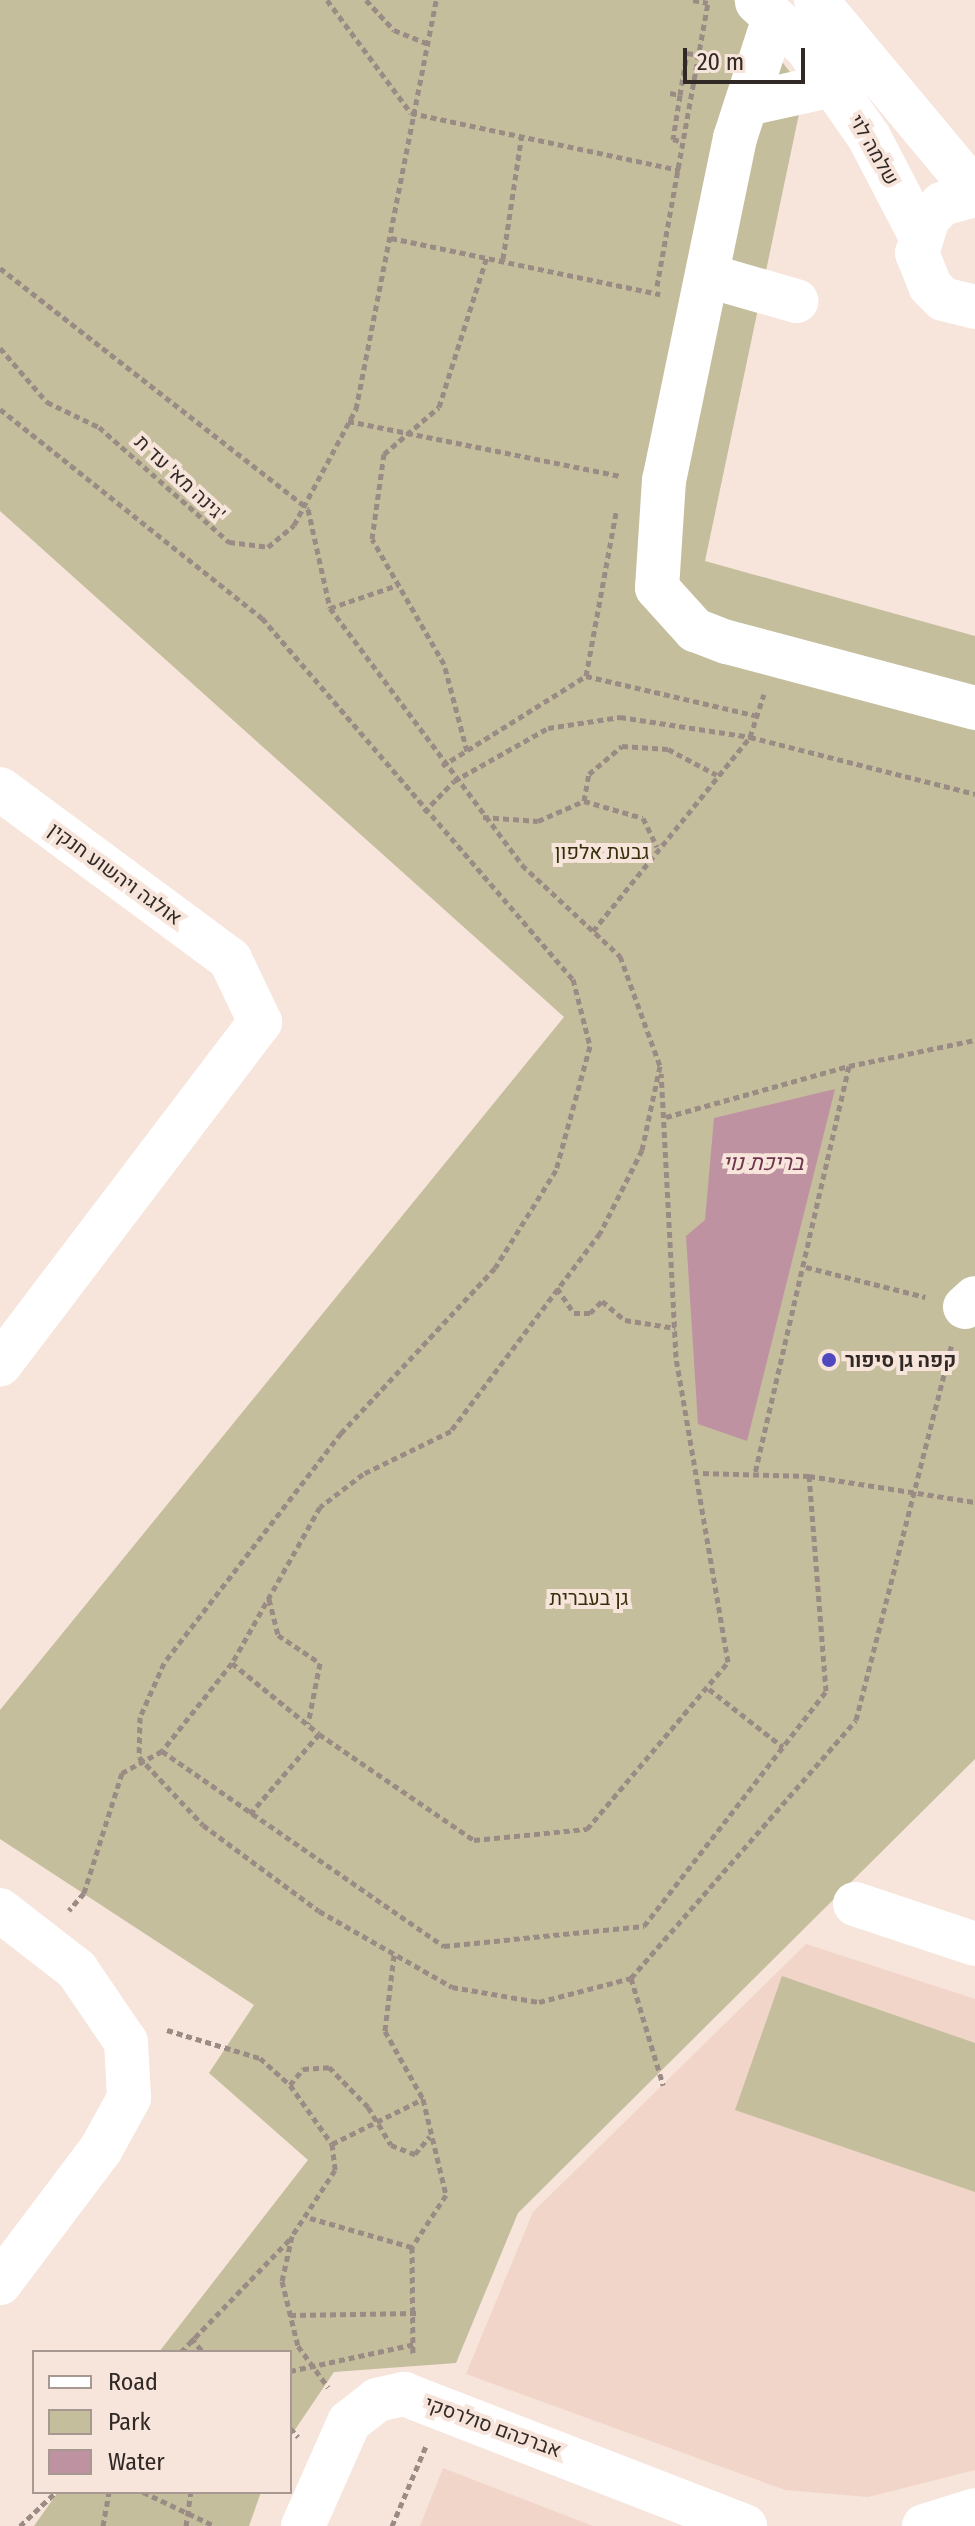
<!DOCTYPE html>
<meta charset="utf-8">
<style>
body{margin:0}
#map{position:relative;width:975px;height:2526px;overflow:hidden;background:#f7e4da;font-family:"Fira Sans Condensed",Heebo,sans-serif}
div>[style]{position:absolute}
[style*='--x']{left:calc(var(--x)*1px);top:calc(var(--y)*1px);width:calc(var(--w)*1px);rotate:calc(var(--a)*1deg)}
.built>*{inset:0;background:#f1d5c9}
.green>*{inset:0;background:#c4be9d}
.water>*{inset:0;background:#bf92a2}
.path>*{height:5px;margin-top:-2.5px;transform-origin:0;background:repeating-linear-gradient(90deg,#9a8c85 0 6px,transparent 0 10px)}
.minor>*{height:44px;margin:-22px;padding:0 22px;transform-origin:22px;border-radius:22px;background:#fff}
.dots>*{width:22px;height:22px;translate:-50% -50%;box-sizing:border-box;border:4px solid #f7e4da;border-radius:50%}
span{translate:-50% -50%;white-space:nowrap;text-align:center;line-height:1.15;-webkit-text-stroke:8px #f7e4da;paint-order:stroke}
.street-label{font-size:20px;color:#302925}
.park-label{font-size:20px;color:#362f0b}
.poi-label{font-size:20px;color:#302925;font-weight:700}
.left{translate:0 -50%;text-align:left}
.water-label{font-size:22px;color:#6e344c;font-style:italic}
.legend{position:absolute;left:32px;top:2350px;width:260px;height:144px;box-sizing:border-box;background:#f7e4da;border:2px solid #a79992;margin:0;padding:10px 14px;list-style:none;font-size:24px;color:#302925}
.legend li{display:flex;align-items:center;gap:16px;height:40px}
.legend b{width:40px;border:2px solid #a79992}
.scale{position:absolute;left:683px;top:48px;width:122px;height:36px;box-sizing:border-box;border:4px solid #302925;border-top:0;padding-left:10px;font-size:24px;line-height:28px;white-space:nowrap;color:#302925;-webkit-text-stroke:6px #f7e4da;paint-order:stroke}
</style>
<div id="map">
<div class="built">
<i style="clip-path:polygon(806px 1944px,975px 1999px,975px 2470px,868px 2497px,785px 2490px,466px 2374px,533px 2212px)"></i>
<i style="clip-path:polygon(443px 2468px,593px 2526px,420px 2526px)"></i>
</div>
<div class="green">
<i style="clip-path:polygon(0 0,734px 0,804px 90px,705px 561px,975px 636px,975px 1759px,518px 2213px,456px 2363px,334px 2372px,290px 2437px,290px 2352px,159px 2352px,308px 2160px,209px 2073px,254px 2005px,0 1839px,0 1710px,564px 1017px,0 511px)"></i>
<i style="clip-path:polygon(782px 1976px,975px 2043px,975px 2192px,735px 2110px)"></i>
<i style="clip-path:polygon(58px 2492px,261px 2492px,249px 2526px,34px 2526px)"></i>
</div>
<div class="water">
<i style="clip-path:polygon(835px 1089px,747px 1441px,698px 1424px,686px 1236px,705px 1220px,714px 1118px)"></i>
</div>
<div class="path">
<i style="--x:327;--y:0;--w:141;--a:53.4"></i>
<i style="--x:411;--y:113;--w:275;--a:12"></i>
<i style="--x:366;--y:0;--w:41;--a:47"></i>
<i style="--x:394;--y:30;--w:35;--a:22"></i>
<i style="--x:693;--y:0;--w:15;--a:11"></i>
<i style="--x:670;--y:93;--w:10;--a:11"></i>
<i style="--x:680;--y:95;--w:43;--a:-80.5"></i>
<i style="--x:687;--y:53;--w:12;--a:9"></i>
<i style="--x:680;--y:95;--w:45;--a:99"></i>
<i style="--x:673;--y:139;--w:10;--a:17"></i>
<i style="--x:391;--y:238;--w:275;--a:11.8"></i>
<i style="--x:503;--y:259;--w:126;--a:-81.4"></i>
<i style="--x:0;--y:268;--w:391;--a:38"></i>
<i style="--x:308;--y:509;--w:101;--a:77.5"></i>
<i style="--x:330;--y:608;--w:321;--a:53.2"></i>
<i style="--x:522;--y:865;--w:134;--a:42.9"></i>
<i style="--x:620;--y:956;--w:117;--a:70"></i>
<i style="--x:660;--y:1066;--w:86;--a:102.1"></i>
<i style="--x:642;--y:1150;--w:93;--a:116.8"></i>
<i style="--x:600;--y:1233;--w:248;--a:127"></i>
<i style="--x:451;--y:1431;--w:98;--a:154"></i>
<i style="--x:363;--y:1474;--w:54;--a:142.5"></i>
<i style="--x:320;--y:1507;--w:179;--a:119.4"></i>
<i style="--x:232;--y:1663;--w:112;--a:128.5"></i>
<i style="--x:162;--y:1751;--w:46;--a:151.2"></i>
<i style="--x:122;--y:1773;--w:126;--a:107.6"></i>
<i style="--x:84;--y:1893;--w:23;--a:131"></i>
<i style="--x:657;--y:286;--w:288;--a:-79.8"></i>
<i style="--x:0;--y:348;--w:72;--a:49"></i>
<i style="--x:47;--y:402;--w:58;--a:25.7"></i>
<i style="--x:99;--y:427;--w:174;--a:41.5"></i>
<i style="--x:229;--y:542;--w:39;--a:7"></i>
<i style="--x:268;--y:547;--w:34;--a:-40"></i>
<i style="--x:294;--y:525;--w:132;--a:-61.9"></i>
<i style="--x:356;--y:409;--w:417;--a:-78.9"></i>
<i style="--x:0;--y:409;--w:335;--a:38.6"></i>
<i style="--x:262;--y:618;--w:476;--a:49.3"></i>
<i style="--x:573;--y:979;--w:69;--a:75.8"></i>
<i style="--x:590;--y:1046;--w:129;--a:105.3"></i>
<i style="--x:556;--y:1170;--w:115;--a:121.9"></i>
<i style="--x:495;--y:1268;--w:226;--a:133"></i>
<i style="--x:341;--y:1433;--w:290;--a:127.6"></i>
<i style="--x:164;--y:1663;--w:59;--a:114"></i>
<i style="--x:140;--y:1717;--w:40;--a:91.4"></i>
<i style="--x:139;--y:1757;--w:93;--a:46.7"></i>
<i style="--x:203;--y:1825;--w:144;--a:36.6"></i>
<i style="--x:319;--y:1911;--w:153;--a:29.7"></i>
<i style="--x:452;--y:1987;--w:88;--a:9.8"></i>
<i style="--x:539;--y:2002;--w:95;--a:-14.6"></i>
<i style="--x:631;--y:1978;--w:342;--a:-48.9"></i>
<i style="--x:856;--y:1720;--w:386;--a:-75.7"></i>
<i style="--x:348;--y:421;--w:278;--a:11.4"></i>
<i style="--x:330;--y:608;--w:72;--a:-18.7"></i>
<i style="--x:586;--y:676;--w:167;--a:-79.6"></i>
<i style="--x:467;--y:751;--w:90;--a:-104.8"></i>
<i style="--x:444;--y:664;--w:144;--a:-119.9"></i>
<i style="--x:372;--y:539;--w:86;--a:-82"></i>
<i style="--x:384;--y:454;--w:72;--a:-40.5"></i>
<i style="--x:439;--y:407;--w:157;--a:-72.3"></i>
<i style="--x:442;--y:766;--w:170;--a:-32"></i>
<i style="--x:586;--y:676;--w:177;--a:13.1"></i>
<i style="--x:584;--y:801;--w:27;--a:-80"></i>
<i style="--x:589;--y:774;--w:43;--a:-40.3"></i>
<i style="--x:622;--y:746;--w:46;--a:3.7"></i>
<i style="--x:668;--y:749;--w:55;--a:28"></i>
<i style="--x:424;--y:812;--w:43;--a:-45.9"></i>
<i style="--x:454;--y:781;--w:108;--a:-29.4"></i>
<i style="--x:548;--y:728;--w:73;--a:-8.7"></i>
<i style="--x:620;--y:717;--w:132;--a:8.7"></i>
<i style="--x:750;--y:737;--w:232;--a:14.2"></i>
<i style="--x:483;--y:817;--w:55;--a:4.2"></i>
<i style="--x:538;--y:821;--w:50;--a:-23.5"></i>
<i style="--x:584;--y:801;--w:61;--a:16.1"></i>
<i style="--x:643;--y:818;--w:32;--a:64"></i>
<i style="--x:593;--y:931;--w:250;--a:-51"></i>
<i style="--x:750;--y:737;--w:45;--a:-72"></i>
<i style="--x:849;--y:1066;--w:129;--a:-11.7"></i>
<i style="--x:666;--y:1117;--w:190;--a:-15.6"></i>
<i style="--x:849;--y:1066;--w:418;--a:103"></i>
<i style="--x:806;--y:1267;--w:123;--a:14.1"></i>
<i style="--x:557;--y:1288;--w:30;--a:56"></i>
<i style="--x:574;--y:1313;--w:16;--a:0"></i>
<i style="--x:590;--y:1313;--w:17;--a:-45"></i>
<i style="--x:602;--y:1301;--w:30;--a:40"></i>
<i style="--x:625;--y:1320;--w:51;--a:9.1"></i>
<i style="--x:809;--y:1476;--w:168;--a:8.9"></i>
<i style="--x:269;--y:1599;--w:37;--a:76"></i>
<i style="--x:278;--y:1635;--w:50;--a:33.7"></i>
<i style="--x:320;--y:1663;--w:62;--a:101.1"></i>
<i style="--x:232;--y:1663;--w:112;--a:39.2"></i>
<i style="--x:319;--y:1734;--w:188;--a:34.4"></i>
<i style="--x:474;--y:1840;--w:114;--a:-5.6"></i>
<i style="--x:587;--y:1829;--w:219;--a:-49.8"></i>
<i style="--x:728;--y:1662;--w:309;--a:-99.7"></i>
<i style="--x:676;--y:1357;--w:284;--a:-93"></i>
<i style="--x:709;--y:1689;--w:94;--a:38.1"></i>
<i style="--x:162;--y:1751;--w:343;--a:34.7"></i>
<i style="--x:444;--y:1946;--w:201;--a:-5.7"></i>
<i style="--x:644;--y:1926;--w:297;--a:-52.2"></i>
<i style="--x:826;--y:1691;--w:216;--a:-94.5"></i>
<i style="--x:809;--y:1476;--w:110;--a:-178.4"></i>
<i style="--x:250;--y:1814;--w:106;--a:-49.2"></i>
<i style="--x:394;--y:1955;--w:77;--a:96.8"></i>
<i style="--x:385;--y:2031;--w:78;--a:60.8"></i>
<i style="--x:423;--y:2099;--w:99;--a:76.5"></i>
<i style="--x:446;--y:2195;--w:62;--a:123.2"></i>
<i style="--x:412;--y:2247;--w:107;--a:89.5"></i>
<i style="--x:631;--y:1978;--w:112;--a:73.3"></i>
<i style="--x:167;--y:2030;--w:97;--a:16.8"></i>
<i style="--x:260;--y:2058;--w:40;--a:42"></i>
<i style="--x:290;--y:2085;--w:21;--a:-51"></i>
<i style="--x:303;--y:2069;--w:26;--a:-4"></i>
<i style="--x:329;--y:2067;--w:56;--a:45.7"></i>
<i style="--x:368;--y:2107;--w:44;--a:58.8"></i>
<i style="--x:391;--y:2145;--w:26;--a:21"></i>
<i style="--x:415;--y:2154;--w:23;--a:-50"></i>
<i style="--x:290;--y:2085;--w:72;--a:54.6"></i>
<i style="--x:332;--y:2144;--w:26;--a:83"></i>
<i style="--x:335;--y:2170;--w:79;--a:123.1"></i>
<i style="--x:292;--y:2236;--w:46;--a:102.5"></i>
<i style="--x:282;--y:2281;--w:67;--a:76.2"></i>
<i style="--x:298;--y:2346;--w:51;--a:53.8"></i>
<i style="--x:332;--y:2144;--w:102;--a:-26.3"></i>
<i style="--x:310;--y:2218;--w:106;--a:15.9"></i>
<i style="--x:290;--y:2315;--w:128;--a:-0.9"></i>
<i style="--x:191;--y:2338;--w:18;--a:49"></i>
<i style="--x:181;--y:2352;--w:158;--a:-46"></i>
<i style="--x:290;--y:2371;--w:128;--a:-12.2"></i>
<i style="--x:290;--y:2428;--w:12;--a:48"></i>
<i style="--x:143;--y:2492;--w:80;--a:25.3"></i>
<i style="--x:20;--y:2526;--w:50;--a:-43.4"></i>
<i style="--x:103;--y:2526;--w:35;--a:-80"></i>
<i style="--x:186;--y:2526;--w:34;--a:-82"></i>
<i style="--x:392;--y:2526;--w:87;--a:-67"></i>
</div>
<div class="minor">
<i style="--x:816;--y:0;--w:249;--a:50.2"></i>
<i style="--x:757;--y:2;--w:67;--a:42.6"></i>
<i style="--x:806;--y:47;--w:110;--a:55"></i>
<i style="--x:869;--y:137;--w:110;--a:62.5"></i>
<i style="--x:774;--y:18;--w:126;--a:108"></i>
<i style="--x:735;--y:138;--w:349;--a:101.7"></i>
<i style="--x:664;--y:480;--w:108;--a:93.7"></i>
<i style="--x:657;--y:588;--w:57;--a:47.9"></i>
<i style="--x:695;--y:630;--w:34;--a:21"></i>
<i style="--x:727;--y:642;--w:257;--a:14.9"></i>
<i style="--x:752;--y:103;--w:83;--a:-12.5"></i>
<i style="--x:975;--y:195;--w:34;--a:165"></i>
<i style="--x:942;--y:204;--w:20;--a:135"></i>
<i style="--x:928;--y:218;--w:37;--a:107"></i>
<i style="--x:917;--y:253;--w:35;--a:68"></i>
<i style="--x:930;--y:286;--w:18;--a:45"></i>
<i style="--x:943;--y:299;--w:33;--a:14"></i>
<i style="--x:709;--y:276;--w:91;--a:16"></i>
<i style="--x:0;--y:789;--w:286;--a:36.5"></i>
<i style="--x:230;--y:959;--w:70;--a:64.5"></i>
<i style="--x:260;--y:1022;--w:430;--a:127.2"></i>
<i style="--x:965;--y:1307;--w:13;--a:-42"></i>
<i style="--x:855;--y:1904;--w:126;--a:18.4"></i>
<i style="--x:0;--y:1910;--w:98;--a:37.9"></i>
<i style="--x:77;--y:1970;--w:87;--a:55.8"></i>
<i style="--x:126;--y:2042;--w:56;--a:86.9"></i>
<i style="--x:129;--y:2098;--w:58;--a:118.8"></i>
<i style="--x:101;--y:2149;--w:168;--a:127"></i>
<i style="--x:303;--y:2526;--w:114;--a:-66.1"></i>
<i style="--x:349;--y:2422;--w:36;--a:-38"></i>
<i style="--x:377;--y:2400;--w:28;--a:-13"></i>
<i style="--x:404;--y:2394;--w:366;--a:21.2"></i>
<i style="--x:924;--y:2526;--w:53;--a:-17.4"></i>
</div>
<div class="dots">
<i style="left:829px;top:1360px;background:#4f48bf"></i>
</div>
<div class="street-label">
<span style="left:874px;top:150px;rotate:60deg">שלמה לוי</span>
<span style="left:180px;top:478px;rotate:43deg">גינה מא' עד ת'</span>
<span style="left:115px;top:874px;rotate:36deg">אולגה ויהשוע חנקין</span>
<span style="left:493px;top:2427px;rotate:20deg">אברכהם סולרסקי</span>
</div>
<div class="park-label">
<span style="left:602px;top:852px">גבעת אלפון</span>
<span style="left:589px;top:1598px">גן בעברית</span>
</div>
<div class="poi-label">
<span class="left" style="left:845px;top:1360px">קפה גן סיפור</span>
</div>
<div class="water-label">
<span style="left:763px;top:1163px">בריכת נוי</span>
</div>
<ul class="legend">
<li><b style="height:10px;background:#fff"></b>Road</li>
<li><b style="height:22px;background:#c4be9d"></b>Park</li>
<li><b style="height:22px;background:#bf92a2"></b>Water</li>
</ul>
<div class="scale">20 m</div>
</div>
